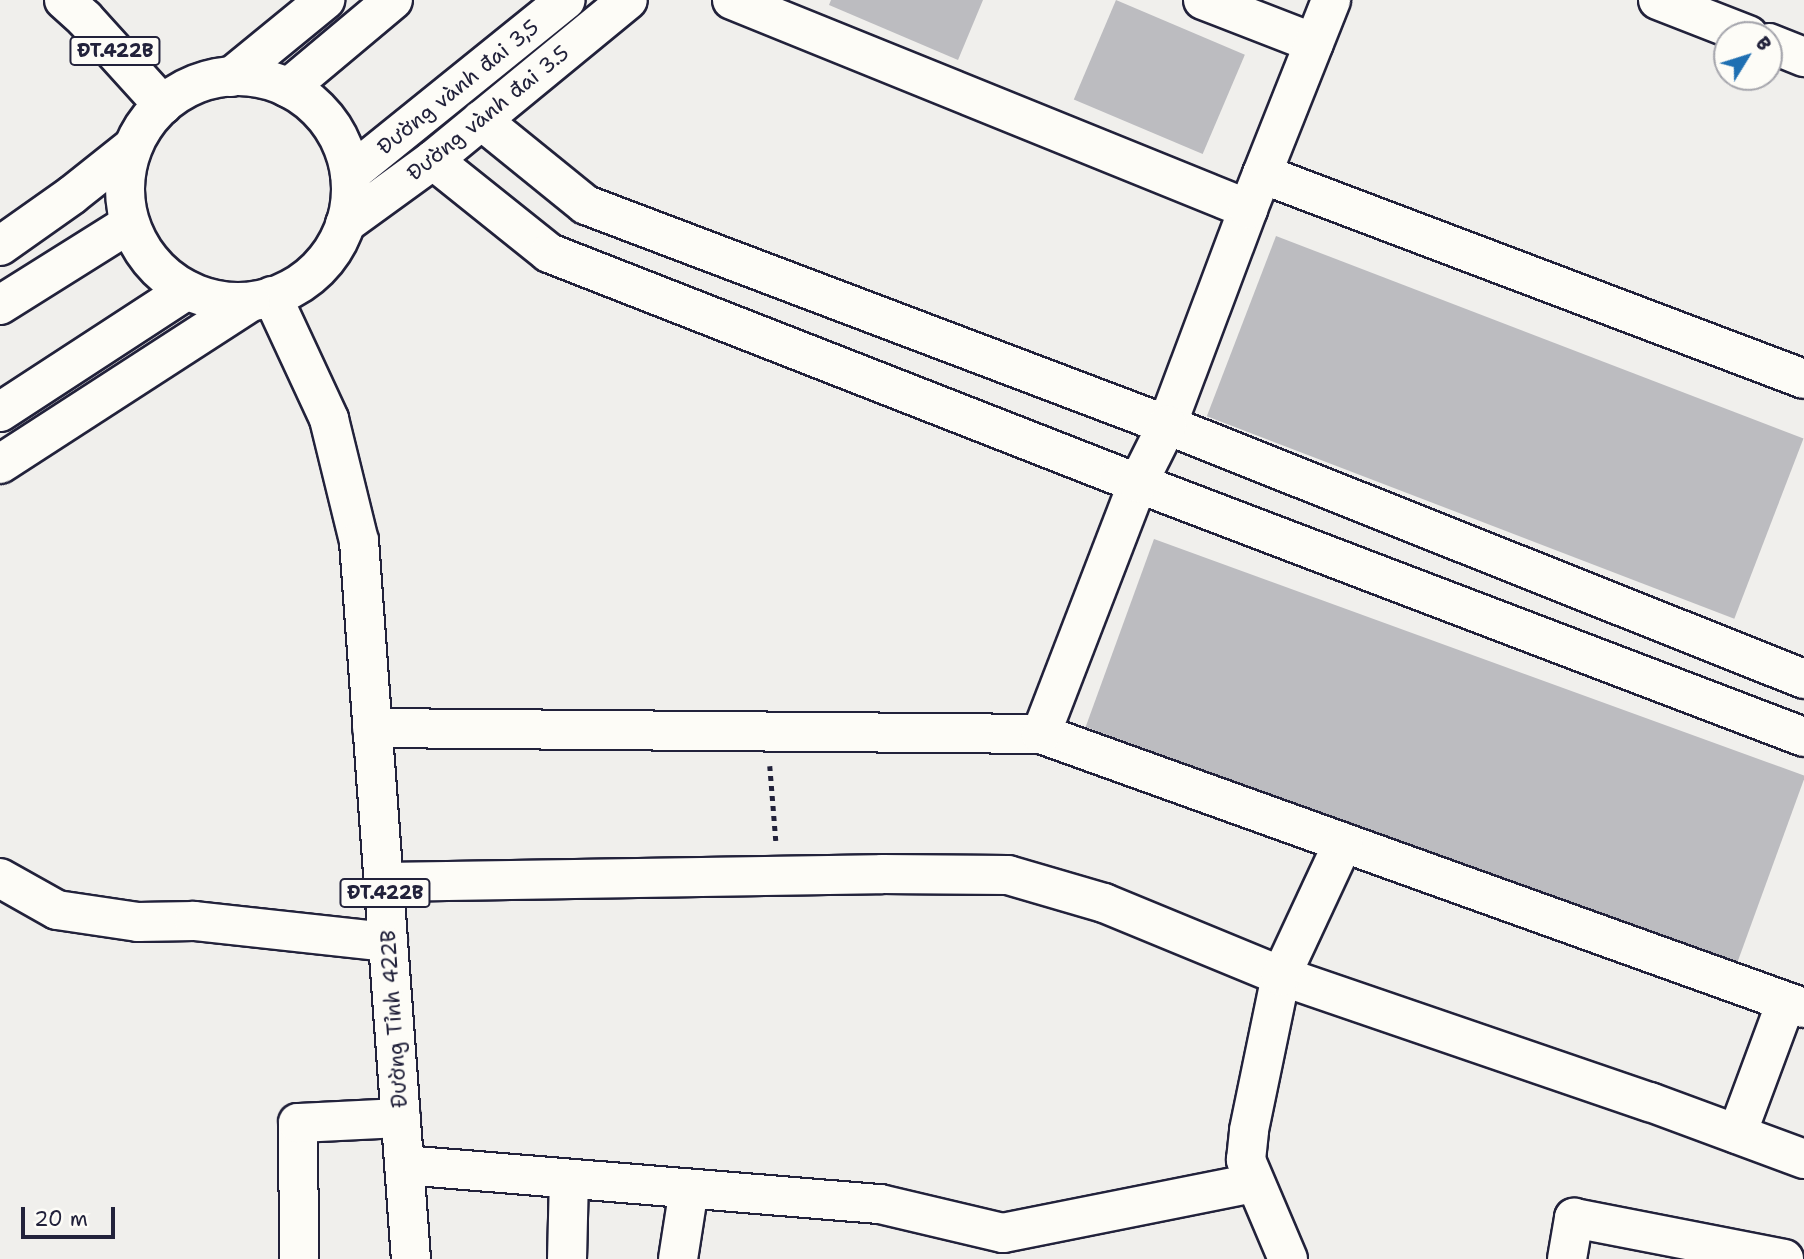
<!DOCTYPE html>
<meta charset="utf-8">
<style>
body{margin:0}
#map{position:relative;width:1804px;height:1259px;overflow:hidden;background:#f0efec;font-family:"Shantell Sans",sans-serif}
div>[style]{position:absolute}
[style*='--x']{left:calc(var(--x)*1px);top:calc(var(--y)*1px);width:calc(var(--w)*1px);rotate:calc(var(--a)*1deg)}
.building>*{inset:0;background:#bcbcc0;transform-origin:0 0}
.path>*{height:4.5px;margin-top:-2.25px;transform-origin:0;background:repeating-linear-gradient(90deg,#22223b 0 5px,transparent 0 10px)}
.roads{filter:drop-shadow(2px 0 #22223b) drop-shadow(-2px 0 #22223b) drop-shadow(0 2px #22223b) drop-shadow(0 -2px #22223b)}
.minor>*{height:38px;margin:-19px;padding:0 19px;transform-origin:19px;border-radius:19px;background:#fdfcf7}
.major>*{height:38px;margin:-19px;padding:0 19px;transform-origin:19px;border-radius:19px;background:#fdfcf7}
.major>.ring{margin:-19px;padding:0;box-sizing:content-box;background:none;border:38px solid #fdfcf7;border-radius:50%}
span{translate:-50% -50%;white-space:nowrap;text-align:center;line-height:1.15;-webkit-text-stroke:6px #fdfcf7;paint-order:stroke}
.shield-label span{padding:2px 5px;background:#fdfcf7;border:2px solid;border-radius:5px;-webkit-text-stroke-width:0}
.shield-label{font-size:19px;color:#22223b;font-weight:700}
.street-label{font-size:21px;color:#22223b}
.north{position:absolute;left:1713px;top:21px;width:70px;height:70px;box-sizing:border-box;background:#fdfcf7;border:2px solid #a5a5ac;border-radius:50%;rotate:52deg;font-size:19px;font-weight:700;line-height:28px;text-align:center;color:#22223b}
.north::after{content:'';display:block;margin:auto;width:24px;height:32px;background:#1f6fb2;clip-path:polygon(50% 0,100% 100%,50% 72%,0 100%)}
.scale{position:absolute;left:21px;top:1207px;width:94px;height:32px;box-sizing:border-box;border:4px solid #22223b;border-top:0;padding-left:9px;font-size:21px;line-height:24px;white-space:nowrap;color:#22223b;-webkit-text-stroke:5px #fdfcf7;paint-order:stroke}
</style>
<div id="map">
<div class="building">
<i style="clip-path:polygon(831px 0,983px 0,958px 60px,829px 5px)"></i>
<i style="left:1116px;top:0;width:140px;height:108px;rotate:23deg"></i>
<i style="left:1276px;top:236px;width:565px;height:193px;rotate:21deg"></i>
<i style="left:1154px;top:539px;width:693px;height:200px;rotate:20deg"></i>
</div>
<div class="path">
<i style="--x:770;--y:766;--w:75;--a:85.4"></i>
</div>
<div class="roads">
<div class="minor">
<i style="--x:732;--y:0;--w:557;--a:22.05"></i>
<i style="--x:1203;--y:0;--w:119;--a:21.2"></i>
<i style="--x:1658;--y:0;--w:97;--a:21.3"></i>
<i style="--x:1769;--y:43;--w:38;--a:22"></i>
<i style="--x:1262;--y:174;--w:579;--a:20.72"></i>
<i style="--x:1167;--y:425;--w:231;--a:-69.4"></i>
<i style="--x:1248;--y:209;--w:225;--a:-68.3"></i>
<i style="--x:372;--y:728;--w:669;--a:0.51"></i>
<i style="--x:1041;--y:734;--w:811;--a:19.75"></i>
<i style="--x:1041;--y:734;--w:269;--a:-68.9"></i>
<i style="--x:0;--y:878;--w:65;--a:29.3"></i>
<i style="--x:57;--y:910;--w:82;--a:8.4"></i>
<i style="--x:138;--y:922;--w:56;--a:-1"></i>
<i style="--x:194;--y:921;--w:195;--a:6.2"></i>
<i style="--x:384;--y:882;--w:498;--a:-0.9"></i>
<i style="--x:882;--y:874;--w:126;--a:0.5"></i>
<i style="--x:1008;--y:875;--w:100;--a:16.3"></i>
<i style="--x:1104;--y:903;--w:191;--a:22.4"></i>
<i style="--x:1281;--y:976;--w:390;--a:18.9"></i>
<i style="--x:1650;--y:1102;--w:164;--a:20.3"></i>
<i style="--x:1737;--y:1134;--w:141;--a:-69.6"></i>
<i style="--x:404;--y:1165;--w:478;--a:4.7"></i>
<i style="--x:880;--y:1204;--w:126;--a:13.3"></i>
<i style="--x:1003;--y:1233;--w:256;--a:-11.3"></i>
<i style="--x:299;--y:1259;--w:136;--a:-90.4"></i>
<i style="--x:298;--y:1123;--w:103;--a:-2.8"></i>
<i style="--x:567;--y:1259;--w:80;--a:-88.6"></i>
<i style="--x:678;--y:1259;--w:71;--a:-81.1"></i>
<i style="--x:1288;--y:1259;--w:108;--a:-113"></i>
<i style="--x:1246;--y:1160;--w:30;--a:-84"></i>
<i style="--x:1249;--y:1130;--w:157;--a:-78.3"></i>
<i style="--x:1281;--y:976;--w:147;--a:-65"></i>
<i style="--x:1567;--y:1259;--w:42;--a:-80.3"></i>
<i style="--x:1574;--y:1218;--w:214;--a:11"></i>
</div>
<div class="major">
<i style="--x:64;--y:0;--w:28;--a:42"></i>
<i style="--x:85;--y:19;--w:116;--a:47.8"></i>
<i class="ring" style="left:125px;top:76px;width:188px;height:188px"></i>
<i style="--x:231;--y:77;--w:122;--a:-39.3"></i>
<i style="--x:288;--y:88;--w:137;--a:-40"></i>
<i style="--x:481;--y:120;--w:135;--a:39"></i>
<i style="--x:586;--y:205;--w:621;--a:20.74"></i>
<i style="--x:1167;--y:425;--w:686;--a:21.74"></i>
<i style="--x:433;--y:160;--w:149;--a:38.7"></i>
<i style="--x:549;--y:253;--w:612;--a:21.37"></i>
<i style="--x:1119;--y:476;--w:733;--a:20.86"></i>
<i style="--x:350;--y:174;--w:277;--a:-38.9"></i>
<i style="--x:345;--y:224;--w:109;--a:-36"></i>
<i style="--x:433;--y:160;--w:252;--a:-39.4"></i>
<i style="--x:0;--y:246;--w:88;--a:-35.3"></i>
<i style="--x:72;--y:195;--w:75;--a:-38.5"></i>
<i style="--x:272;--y:296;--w:136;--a:65.1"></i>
<i style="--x:329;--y:419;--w:126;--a:76.2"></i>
<i style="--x:359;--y:541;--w:720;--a:85.86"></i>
<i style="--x:0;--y:305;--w:152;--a:-32.1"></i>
<i style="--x:0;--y:412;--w:223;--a:-33.1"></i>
<i style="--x:0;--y:464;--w:298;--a:-32.9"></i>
<i style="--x:1138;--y:483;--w:65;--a:-63.4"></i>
</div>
</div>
<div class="shield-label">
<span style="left:115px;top:51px">ĐT.422B</span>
<span style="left:385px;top:893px">ĐT.422B</span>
</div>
<div class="street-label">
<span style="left:458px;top:87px;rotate:-39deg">Đường vành đai 3,5</span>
<span style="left:488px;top:113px;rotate:-39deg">Đường vành đai 3.5</span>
<span style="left:394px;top:1019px;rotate:-94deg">Đường Tỉnh 422B</span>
</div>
<div class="north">B</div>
<div class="scale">20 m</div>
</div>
